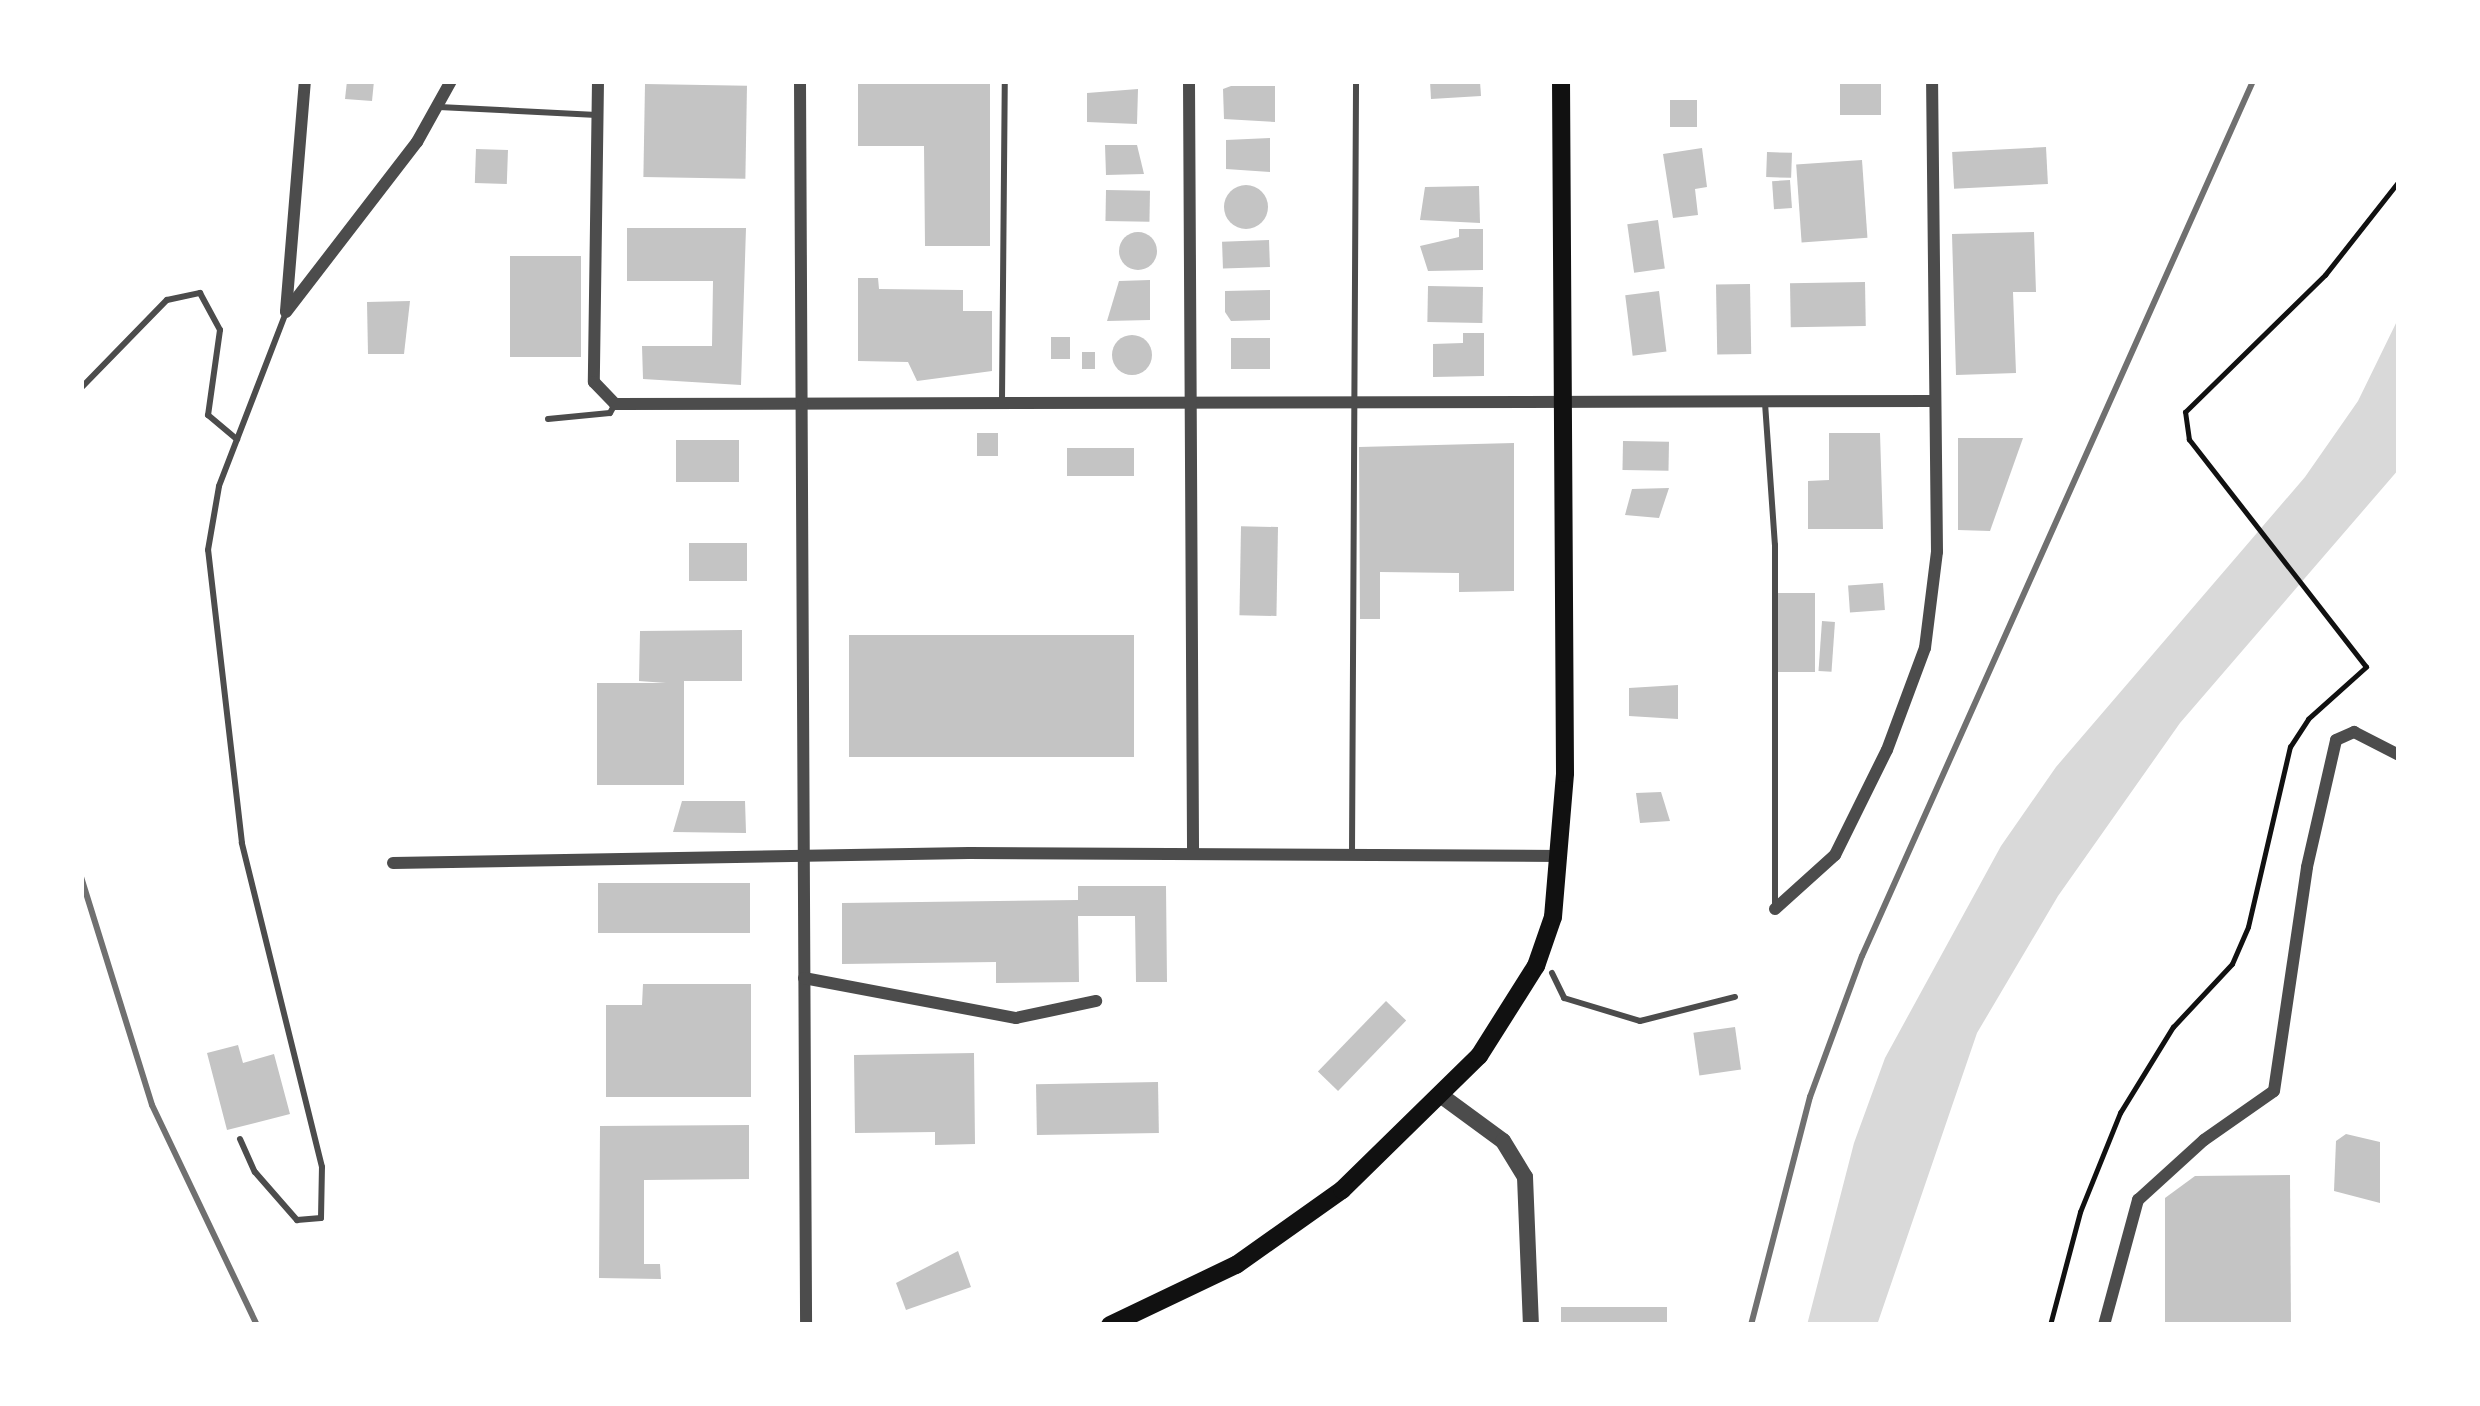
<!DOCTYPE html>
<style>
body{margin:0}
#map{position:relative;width:2480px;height:1406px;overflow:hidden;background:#fff;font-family:"Golos Text",sans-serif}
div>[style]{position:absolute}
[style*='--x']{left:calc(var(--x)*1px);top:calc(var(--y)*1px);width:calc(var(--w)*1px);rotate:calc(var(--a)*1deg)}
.water>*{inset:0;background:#d9d9d9}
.building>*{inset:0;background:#c4c4c4;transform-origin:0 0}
.round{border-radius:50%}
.path>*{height:4.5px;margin:-2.25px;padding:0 2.25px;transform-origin:2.25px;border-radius:2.25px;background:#111}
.service>*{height:6px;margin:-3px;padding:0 3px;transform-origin:3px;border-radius:3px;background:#4c4c4c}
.minor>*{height:12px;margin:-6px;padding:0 6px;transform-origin:6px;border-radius:6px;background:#4c4c4c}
.tertiary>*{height:16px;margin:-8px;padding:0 8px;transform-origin:8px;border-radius:8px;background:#4c4c4c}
.secondary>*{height:18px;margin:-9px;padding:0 9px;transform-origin:9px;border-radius:9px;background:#111}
.rail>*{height:6px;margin:-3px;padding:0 3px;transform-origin:3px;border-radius:3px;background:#707070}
span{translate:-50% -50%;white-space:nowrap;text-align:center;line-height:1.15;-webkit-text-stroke:9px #fff;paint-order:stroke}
.frame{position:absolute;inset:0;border:84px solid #fff;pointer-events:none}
</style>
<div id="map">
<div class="water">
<i style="clip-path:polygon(2399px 317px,2399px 469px,2180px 723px,2058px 896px,1977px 1033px,1877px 1325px,1807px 1325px,1854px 1143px,1885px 1058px,2001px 846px,2056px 767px,2305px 477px,2358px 401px)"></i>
</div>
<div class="building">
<i style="clip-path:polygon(347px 81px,374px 81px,372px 101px,345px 99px)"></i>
<i style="clip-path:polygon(858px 81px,990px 81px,990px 246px,925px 246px,924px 146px,858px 146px)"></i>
<i style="clip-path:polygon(1430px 81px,1480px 81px,1481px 96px,1431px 99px)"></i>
<i style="left:1840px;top:81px;width:41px;height:34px"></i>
<i style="left:645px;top:84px;width:102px;height:93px;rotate:1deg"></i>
<i style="clip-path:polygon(1231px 86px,1275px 86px,1275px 122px,1224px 119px,1223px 89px)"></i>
<i style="clip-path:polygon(1138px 89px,1137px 124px,1087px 122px,1087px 93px)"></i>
<i style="left:1670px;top:100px;width:27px;height:27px"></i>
<i style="clip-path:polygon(1270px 138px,1270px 172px,1226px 169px,1226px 140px)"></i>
<i style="clip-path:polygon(1105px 145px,1137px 145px,1144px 174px,1106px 175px)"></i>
<i style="left:2046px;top:147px;width:37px;height:94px;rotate:87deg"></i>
<i style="clip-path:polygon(1702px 148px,1707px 187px,1695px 189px,1698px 215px,1673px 218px,1663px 154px)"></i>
<i style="left:476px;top:149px;width:32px;height:34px;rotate:2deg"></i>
<i style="left:1767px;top:152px;width:25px;height:25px;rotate:2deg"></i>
<i style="left:1862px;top:160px;width:78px;height:66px;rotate:86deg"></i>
<i style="left:1790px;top:180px;width:28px;height:18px;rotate:86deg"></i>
<i class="round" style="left:1224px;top:185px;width:44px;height:44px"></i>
<i style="clip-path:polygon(1479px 186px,1480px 223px,1420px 220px,1425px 187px)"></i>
<i style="left:1106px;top:190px;width:44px;height:31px;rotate:1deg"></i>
<i style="left:1658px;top:220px;width:49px;height:31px;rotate:82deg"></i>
<i style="clip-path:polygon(627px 228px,746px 228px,741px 385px,643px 379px,642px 346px,712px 346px,713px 281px,627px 281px)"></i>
<i style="clip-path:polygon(1459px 229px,1483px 229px,1483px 270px,1428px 271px,1420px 246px,1459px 237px)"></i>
<i class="round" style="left:1119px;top:232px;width:38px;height:38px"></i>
<i style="clip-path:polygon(2034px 232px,2036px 292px,2013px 292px,2016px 373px,1956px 375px,1952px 234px)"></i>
<i style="left:1269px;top:240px;width:27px;height:47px;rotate:88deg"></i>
<i style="left:510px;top:256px;width:71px;height:101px"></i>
<i style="clip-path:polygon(858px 278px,878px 278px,879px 289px,963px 290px,963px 311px,992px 311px,992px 371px,917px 381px,908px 362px,858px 361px)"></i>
<i style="clip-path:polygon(1150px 280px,1150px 320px,1107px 321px,1119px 281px)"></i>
<i style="left:1865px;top:282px;width:44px;height:75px;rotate:89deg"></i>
<i style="left:1750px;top:284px;width:70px;height:34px;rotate:89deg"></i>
<i style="left:1428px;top:286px;width:55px;height:36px;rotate:1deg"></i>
<i style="clip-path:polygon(1270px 290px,1270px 320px,1231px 321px,1225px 312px,1225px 291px)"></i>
<i style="left:1659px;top:291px;width:61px;height:34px;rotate:83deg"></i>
<i style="clip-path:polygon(410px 301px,404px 354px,368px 354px,367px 302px)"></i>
<i style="clip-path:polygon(1463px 333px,1484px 333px,1484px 376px,1433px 377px,1433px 344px,1463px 343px)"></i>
<i class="round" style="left:1112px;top:335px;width:40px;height:40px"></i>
<i style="left:1051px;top:337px;width:19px;height:22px"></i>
<i style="left:1231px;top:338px;width:39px;height:31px"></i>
<i style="left:1082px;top:352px;width:13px;height:17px"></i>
<i style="left:998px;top:433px;width:23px;height:21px;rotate:90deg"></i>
<i style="clip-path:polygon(1829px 433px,1880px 433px,1883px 529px,1808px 529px,1808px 481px,1829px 480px)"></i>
<i style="clip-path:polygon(1958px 438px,2023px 438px,1990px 531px,1958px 530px)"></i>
<i style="left:676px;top:440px;width:63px;height:42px"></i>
<i style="left:1623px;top:441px;width:46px;height:29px;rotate:1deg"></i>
<i style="clip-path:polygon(1514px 443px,1514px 591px,1459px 592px,1459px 573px,1380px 572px,1380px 619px,1360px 619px,1359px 447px)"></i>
<i style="left:1134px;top:448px;width:28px;height:67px;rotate:90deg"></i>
<i style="clip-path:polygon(1669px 488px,1659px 518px,1625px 515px,1632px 489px)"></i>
<i style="left:1278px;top:527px;width:89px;height:37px;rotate:91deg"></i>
<i style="left:689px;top:543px;width:58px;height:38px"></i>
<i style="left:1883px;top:583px;width:27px;height:35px;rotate:86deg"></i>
<i style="left:1777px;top:593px;width:38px;height:79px"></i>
<i style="left:1822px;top:621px;width:13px;height:50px;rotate:4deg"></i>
<i style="clip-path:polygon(742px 630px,742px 681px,684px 681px,684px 785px,597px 785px,597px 683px,666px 683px,639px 681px,640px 631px)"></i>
<i style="left:1134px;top:635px;width:122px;height:285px;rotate:90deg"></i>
<i style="clip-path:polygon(1678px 685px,1678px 719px,1629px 716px,1629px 688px)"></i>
<i style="clip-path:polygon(1661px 792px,1670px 821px,1640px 823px,1636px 793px)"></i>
<i style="clip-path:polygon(682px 801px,745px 801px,746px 833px,673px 832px)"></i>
<i style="left:750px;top:883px;width:50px;height:152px;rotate:90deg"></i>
<i style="clip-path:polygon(1078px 886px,1166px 886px,1167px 982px,1136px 982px,1135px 916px,1078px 916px,1079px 982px,996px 983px,996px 962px,842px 964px,842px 903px,1078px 900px)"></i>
<i style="clip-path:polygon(643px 984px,751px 984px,751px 1097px,606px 1097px,606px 1005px,642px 1005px)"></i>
<i style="left:1386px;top:1001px;width:28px;height:98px;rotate:44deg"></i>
<i style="left:1735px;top:1027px;width:43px;height:42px;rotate:82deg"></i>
<i style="clip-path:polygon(238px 1045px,243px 1063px,274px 1054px,290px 1114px,227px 1130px,207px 1053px)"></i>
<i style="clip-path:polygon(974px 1053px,975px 1144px,935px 1145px,935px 1132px,855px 1133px,854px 1055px)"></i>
<i style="left:1158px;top:1082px;width:51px;height:122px;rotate:89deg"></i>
<i style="clip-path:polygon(749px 1125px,749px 1179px,644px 1180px,644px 1264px,660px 1264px,661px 1279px,599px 1278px,600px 1126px)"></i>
<i style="clip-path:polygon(2346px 1134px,2380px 1142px,2380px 1203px,2334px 1191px,2336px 1141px)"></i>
<i style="clip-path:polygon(2290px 1175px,2291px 1325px,2165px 1325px,2165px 1198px,2195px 1176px)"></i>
<i style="clip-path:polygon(958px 1251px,971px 1287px,906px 1310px,896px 1283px)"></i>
<i style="left:1561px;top:1307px;width:106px;height:18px"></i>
</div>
<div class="path">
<i style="--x:2050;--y:1325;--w:117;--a:-75.1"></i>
<i style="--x:2080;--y:1212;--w:107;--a:-68"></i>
<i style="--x:2120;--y:1113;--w:101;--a:-58.4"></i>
<i style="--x:2173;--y:1027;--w:86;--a:-46.9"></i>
<i style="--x:2232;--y:964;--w:40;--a:-66.6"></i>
<i style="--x:2248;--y:927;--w:185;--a:-76.9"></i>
<i style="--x:2290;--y:747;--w:33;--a:-57"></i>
<i style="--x:2308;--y:719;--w:78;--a:-41.9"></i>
<i style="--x:2366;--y:667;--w:288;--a:-127.9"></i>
<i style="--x:2189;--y:440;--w:28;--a:-98"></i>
<i style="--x:2185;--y:412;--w:196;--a:-44.4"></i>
<i style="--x:2325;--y:275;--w:120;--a:-51.8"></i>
</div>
<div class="service">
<i style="--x:439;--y:107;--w:158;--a:2.9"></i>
<i style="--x:81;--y:388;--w:123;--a:-45.7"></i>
<i style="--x:167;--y:300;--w:34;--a:-12"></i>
<i style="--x:200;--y:293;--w:42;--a:61.6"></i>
<i style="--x:220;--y:330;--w:86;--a:98"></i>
<i style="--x:208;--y:415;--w:38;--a:40"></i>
<i style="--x:1002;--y:400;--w:319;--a:-89.5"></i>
<i style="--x:1765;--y:403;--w:142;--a:86"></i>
<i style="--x:1775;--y:545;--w:360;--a:90"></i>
<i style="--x:548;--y:419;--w:62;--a:-5.5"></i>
<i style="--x:610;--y:413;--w:10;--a:-61"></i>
<i style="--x:1352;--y:852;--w:771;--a:-89.7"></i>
<i style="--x:1552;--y:973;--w:28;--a:64"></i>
<i style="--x:1564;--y:998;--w:79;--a:16.8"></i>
<i style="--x:1640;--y:1021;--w:98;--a:-14.2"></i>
<i style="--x:240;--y:1139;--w:36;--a:66"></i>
<i style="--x:255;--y:1172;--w:64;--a:48.8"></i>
<i style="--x:297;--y:1220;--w:24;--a:-5"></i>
<i style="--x:321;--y:1218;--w:51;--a:-88.9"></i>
<i style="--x:322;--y:1167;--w:334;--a:-103.9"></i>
<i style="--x:242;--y:843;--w:295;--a:-96.6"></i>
<i style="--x:208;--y:550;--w:65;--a:-80.2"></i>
<i style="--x:219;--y:486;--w:186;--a:-68.9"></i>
</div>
<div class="minor">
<i style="--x:598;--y:81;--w:301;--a:90.8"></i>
<i style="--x:594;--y:382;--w:30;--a:46"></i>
<i style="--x:615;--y:404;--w:1320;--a:-0.13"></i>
<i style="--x:800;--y:81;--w:1244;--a:89.72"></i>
<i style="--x:1189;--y:81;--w:773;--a:89.7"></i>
<i style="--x:286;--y:311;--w:231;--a:-85.3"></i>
<i style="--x:286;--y:312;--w:215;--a:-52.4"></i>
<i style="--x:417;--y:142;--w:70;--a:-60.9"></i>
<i style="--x:393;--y:863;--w:576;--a:-0.99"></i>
<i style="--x:969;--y:853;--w:592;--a:0.29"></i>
<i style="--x:1775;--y:909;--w:81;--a:-42"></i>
<i style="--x:1835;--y:855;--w:117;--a:-63.7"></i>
<i style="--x:1887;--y:750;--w:109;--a:-69.6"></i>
<i style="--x:1925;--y:648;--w:97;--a:-82.9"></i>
<i style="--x:1937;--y:552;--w:471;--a:-90.6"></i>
<i style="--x:804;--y:978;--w:216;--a:10.7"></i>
<i style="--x:1016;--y:1018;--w:82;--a:-12"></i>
<i style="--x:2104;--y:1325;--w:130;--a:-74.8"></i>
<i style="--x:2138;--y:1200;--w:89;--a:-42.3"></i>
<i style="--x:2204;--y:1140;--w:85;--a:-35"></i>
<i style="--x:2274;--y:1091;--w:226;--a:-81.6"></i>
<i style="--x:2307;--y:867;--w:130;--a:-77.1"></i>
<i style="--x:2336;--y:740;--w:20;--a:-24"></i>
<i style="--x:2354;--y:732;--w:51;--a:27.1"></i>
</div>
<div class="tertiary">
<i style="--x:1443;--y:1097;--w:74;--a:36.3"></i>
<i style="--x:1503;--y:1141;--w:42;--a:58.6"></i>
<i style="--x:1525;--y:1177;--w:148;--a:87.7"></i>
</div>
<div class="secondary">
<i style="--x:1110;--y:1325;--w:140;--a:-25.5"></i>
<i style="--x:1236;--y:1265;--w:130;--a:-35.3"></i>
<i style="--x:1342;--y:1190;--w:192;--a:-44.4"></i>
<i style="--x:1479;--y:1056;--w:107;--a:-57.7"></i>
<i style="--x:1536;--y:966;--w:52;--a:-70.9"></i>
<i style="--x:1553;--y:917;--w:144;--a:-85.2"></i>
<i style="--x:1565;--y:773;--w:692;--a:-90.33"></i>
</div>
<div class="rail">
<i style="--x:81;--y:877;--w:239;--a:72.7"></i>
<i style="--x:152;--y:1105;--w:244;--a:64.5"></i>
<i style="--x:1751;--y:1325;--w:236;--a:-75.5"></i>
<i style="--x:1810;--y:1097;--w:150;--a:-69.8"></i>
<i style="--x:1862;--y:956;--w:958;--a:-65.92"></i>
</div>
<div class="frame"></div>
</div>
